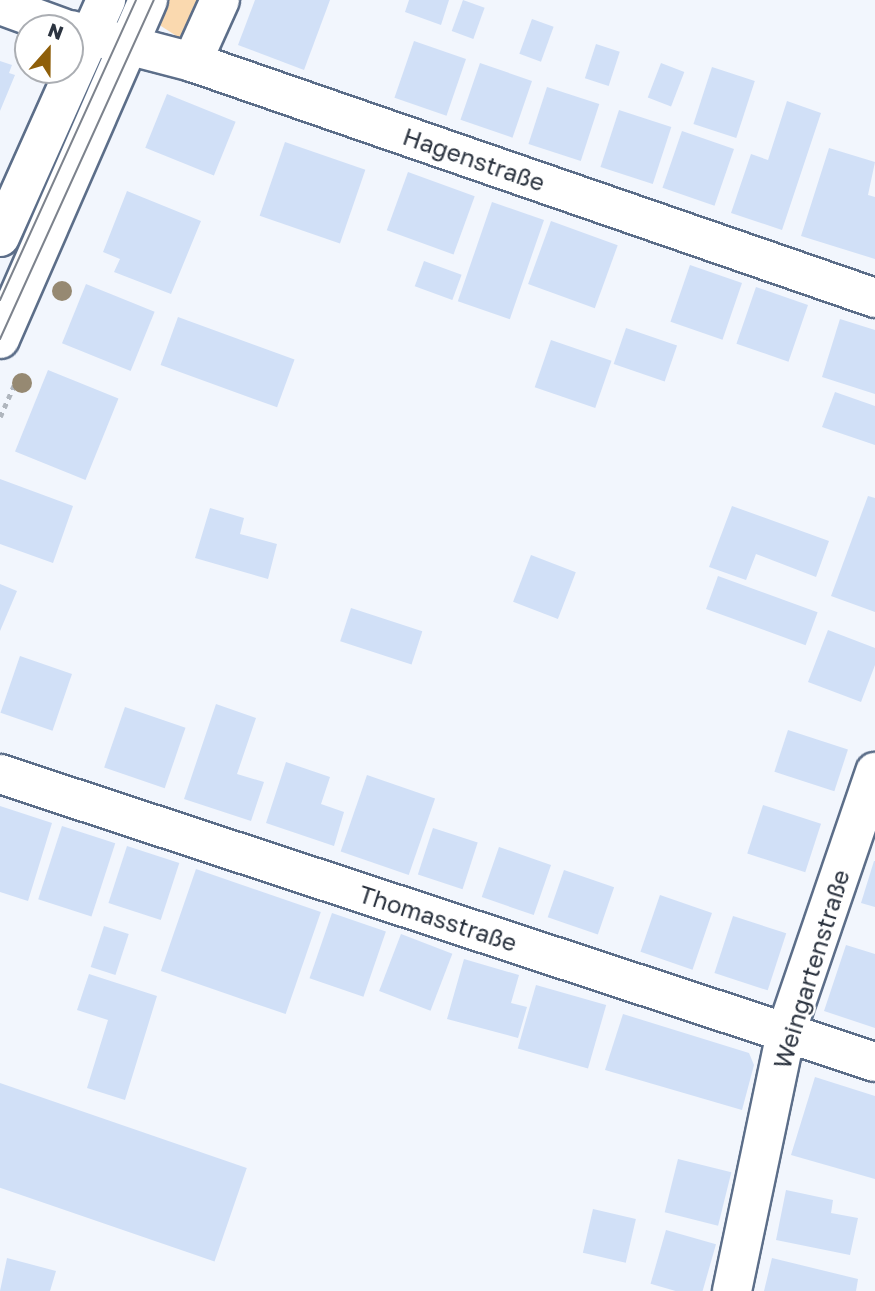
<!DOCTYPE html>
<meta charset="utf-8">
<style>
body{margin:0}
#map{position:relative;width:875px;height:1291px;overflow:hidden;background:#f2f6fd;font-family:"Golos Text",sans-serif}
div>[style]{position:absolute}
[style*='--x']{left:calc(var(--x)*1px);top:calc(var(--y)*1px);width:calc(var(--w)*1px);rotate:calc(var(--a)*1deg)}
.green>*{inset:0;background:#fad9af}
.building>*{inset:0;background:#d1e0f7;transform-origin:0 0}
.path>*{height:4.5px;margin-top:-2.25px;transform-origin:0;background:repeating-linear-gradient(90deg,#b0b6be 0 5px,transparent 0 10px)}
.roads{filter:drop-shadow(2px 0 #5c6e89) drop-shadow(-2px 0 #5c6e89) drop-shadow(0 2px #5c6e89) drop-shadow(0 -2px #5c6e89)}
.minor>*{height:38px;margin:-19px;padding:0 19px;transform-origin:19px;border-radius:19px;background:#fff}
.tram>*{height:2px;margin:-1px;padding:0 1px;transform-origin:1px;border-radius:1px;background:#7d838d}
.trees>*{width:20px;height:20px;margin:-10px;border-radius:50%;background:#968972}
span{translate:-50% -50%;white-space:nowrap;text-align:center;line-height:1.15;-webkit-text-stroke:5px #fff;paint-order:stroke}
.street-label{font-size:24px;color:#2c3440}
.north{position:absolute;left:14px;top:14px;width:70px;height:70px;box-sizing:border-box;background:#fff;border:2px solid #abaeb3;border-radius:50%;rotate:21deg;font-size:19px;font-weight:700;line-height:28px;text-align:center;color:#2c3440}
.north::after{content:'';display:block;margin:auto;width:24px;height:32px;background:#8f5f0a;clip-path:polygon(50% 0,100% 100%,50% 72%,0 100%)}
</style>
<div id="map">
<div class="green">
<i style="clip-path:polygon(162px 0,211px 0,186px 36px,178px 37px,161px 26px,158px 18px)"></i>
</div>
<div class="building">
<i style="clip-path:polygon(255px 0,330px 0,304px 70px,238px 45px)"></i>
<i style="clip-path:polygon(409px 0,449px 0,441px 25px,405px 12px)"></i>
<i style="left:463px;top:0;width:23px;height:33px;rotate:20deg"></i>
<i style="left:532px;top:19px;width:23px;height:37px;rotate:20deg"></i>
<i style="left:414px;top:41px;width:55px;height:60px;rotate:19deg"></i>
<i style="left:596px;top:44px;width:25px;height:36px;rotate:18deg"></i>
<i style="clip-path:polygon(0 61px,12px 65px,9px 73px,15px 75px,0 111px)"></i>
<i style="left:480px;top:63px;width:55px;height:60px;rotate:19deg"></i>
<i style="left:661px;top:63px;width:25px;height:37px;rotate:21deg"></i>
<i style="left:712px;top:67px;width:45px;height:60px;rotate:18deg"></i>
<i style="left:547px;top:87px;width:55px;height:60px;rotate:18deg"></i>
<i style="left:167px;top:94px;width:74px;height:58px;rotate:22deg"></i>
<i style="clip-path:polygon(787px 101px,821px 113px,782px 230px,731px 213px,751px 154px,768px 160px)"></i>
<i style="left:619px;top:110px;width:55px;height:60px;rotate:18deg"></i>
<i style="left:682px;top:131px;width:55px;height:60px;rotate:19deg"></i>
<i style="left:285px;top:142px;width:85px;height:78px;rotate:19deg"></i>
<i style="clip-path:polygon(829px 148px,875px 162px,868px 195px,875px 197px,875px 259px,801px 236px)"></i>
<i style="left:408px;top:172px;width:71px;height:62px;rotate:20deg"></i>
<i style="clip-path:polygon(127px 191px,201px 221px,171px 294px,114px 272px,120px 259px,103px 252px)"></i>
<i style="left:492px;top:202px;width:55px;height:105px;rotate:19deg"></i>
<i style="left:551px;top:221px;width:71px;height:67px;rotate:20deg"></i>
<i style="left:424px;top:261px;width:40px;height:27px;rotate:20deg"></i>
<i style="left:690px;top:265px;width:55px;height:60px;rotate:19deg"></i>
<i style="left:86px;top:284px;width:74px;height:64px;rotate:22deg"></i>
<i style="left:756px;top:287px;width:55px;height:60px;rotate:19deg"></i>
<i style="left:178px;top:317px;width:124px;height:51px;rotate:20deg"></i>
<i style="clip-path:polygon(840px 319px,875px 330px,875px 394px,822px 377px)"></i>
<i style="left:626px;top:328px;width:54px;height:38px;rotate:19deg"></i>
<i style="left:551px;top:340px;width:64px;height:50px;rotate:19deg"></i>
<i style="left:48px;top:370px;width:76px;height:88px;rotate:22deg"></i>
<i style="clip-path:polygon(835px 392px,875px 406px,875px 445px,822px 427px)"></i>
<i style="clip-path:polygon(0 479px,73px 506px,53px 563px,0 544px)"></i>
<i style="clip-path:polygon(868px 496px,875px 498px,875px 612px,831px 596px)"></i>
<i style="clip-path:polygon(732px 506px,829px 541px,816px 577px,756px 554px,746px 580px,709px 567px)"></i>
<i style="clip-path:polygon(210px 508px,244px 518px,240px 534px,277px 544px,268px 579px,195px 558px)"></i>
<i style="left:531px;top:555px;width:48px;height:50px;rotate:21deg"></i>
<i style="left:718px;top:576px;width:106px;height:35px;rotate:20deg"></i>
<i style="clip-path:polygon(0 584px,17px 591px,0 631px)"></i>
<i style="left:351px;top:608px;width:75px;height:35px;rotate:18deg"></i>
<i style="clip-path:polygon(828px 630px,875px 648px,875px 665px,861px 702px,808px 682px)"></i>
<i style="left:20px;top:656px;width:55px;height:60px;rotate:19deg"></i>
<i style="clip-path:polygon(216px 704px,256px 718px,237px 774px,264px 782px,251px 821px,184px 799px)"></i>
<i style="left:125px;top:707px;width:64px;height:64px;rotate:19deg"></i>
<i style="left:788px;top:730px;width:63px;height:44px;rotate:18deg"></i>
<i style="clip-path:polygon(286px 762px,330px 777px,321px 804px,344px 812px,334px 846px,266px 823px)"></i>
<i style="left:367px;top:775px;width:72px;height:81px;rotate:19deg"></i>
<i style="left:763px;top:805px;width:61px;height:51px;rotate:18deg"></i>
<i style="clip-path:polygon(0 806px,52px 823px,28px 901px,0 892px)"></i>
<i style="left:62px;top:826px;width:56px;height:77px;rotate:18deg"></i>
<i style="left:433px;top:828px;width:47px;height:49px;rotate:18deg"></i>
<i style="left:127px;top:846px;width:55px;height:60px;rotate:18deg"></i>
<i style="left:499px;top:847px;width:55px;height:53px;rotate:19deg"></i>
<i style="clip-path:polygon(874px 861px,875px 861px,875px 907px,861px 903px)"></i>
<i style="left:196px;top:869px;width:132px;height:108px;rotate:19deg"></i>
<i style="left:564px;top:870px;width:53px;height:50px;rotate:19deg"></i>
<i style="left:660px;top:895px;width:55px;height:60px;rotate:19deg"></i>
<i style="left:332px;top:913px;width:57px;height:69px;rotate:19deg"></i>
<i style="left:733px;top:916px;width:56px;height:60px;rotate:18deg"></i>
<i style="left:104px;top:926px;width:26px;height:43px;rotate:18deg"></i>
<i style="left:401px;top:934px;width:55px;height:61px;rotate:21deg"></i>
<i style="clip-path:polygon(846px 945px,875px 954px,875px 1028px,824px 1011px)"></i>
<i style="clip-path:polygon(464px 959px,519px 975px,511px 1003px,527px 1007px,518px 1038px,447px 1019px)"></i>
<i style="clip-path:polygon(89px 974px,157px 996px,125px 1100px,87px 1088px,108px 1020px,77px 1010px)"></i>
<i style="left:536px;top:985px;width:73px;height:66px;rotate:16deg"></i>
<i style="clip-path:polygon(623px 1014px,749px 1053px,754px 1065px,742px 1110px,605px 1070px)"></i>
<i style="clip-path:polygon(815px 1077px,875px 1096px,875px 1179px,791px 1155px)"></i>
<i style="left:0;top:1083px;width:261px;height:99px;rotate:19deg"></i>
<i style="left:678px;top:1159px;width:55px;height:55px;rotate:14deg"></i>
<i style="clip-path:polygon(786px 1190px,833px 1200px,831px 1213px,858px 1218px,850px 1255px,776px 1240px)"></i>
<i style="left:593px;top:1209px;width:44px;height:45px;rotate:13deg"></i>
<i style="left:666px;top:1230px;width:52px;height:56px;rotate:16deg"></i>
<i style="clip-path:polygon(7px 1258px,56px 1271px,50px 1291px,0 1291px)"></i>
<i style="clip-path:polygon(772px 1258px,858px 1279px,856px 1291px,764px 1291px)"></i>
</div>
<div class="path">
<i style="--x:0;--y:417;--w:45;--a:-66.3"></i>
</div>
<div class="roads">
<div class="minor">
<i style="--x:0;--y:5;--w:67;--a:20.1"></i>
<i style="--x:70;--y:30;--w:126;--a:14.7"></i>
<i style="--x:192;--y:62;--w:723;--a:19.06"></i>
<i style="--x:192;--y:62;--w:68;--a:-65.7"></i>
<i style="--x:0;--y:237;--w:260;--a:-65.9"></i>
<i style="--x:0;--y:339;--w:370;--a:-66.4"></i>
<i style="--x:0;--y:774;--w:921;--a:18.22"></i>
<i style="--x:732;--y:1291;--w:265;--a:-78.2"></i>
<i style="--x:786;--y:1032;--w:275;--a:-71.1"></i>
</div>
</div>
<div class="tram">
<i style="--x:0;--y:300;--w:329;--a:-65.6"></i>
<i style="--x:0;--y:339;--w:372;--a:-65.6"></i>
</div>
<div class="trees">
<i style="left:62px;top:291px"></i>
<i style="left:22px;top:383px"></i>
</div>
<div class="street-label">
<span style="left:474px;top:159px;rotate:19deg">Hagenstraße</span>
<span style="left:438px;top:918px;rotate:18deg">Thomasstraße</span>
<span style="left:811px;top:969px;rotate:-73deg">Weingartenstraße</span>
</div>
<div class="north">N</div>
</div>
